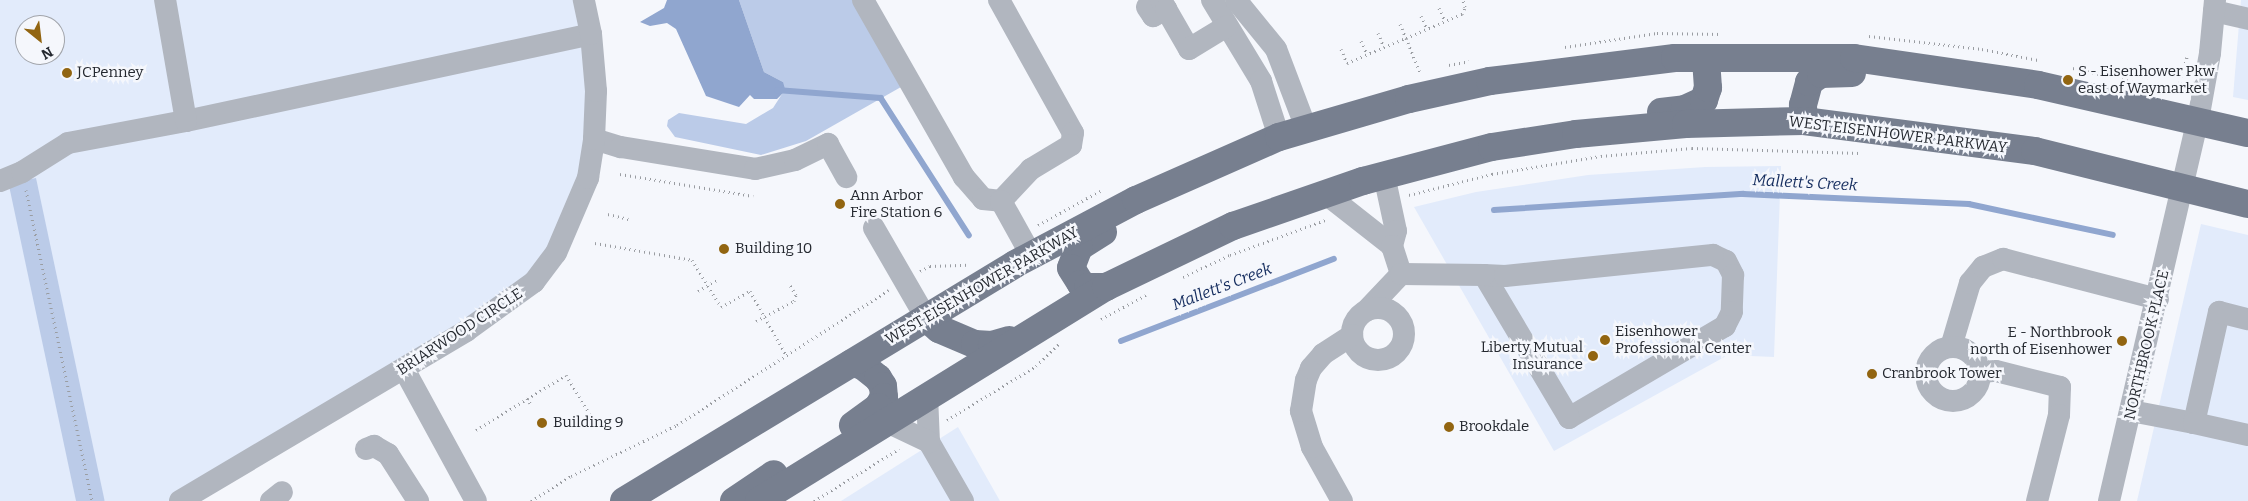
<!DOCTYPE html>
<style>
body{margin:0}
#map{position:relative;width:2248px;height:501px;overflow:hidden;background:#f5f7fc;font-family:Bitter,serif}
div>[style]{position:absolute}
[style*='--x']{left:calc(var(--x)*1px);top:calc(var(--y)*1px);width:calc(var(--w)*1px);rotate:calc(var(--a)*1deg)}
.built>*{inset:0;background:#e2ebfb}
.green>*{inset:0;background:#bbcbe8;transform-origin:0 0}
.water>*{inset:0;background:#90a6cf}
.stream>*{height:5.5px;margin:-2.75px;padding:0 2.75px;transform-origin:2.75px;border-radius:2.75px;background:#90a6cf}
.path>*{height:3px;margin-top:-1.5px;transform-origin:0;background:repeating-linear-gradient(90deg,#9a9da2 0 1px,transparent 0 5px)}
.minor>*{height:22px;margin:-11px;padding:0 11px;transform-origin:11px;border-radius:11px;background:#b1b6bf}
.minor>.ring{margin:-11px;padding:0;box-sizing:content-box;background:none;border:22px solid #b1b6bf;border-radius:50%}
.major>*{height:28px;margin:-14px;padding:0 14px;transform-origin:14px;border-radius:14px;background:#777f8f}
.dots>*{width:14px;height:14px;translate:-50% -50%;box-sizing:border-box;border:2px solid #f5f7fc;border-radius:50%}
span{translate:-50% -50%;white-space:nowrap;text-align:center;line-height:1.15;-webkit-text-stroke:5px #f5f7fc;paint-order:stroke}
.poi-label{font-size:15px;color:#24282f}
.left{translate:0 -50%;text-align:left}
.right{translate:-100% -50%;text-align:right}
.street-label{font-size:15px;color:#24282f}
.water-label{font-size:16px;color:#142c5e;font-style:italic}
.north{position:absolute;left:15px;top:15px;width:50px;height:50px;box-sizing:border-box;background:#f5f7fc;border:1px solid #a1a4aa;border-radius:50%;rotate:151deg;font-size:14px;font-weight:700;line-height:20px;text-align:center;color:#24282f}
.north::after{content:'';display:block;margin:auto;width:18px;height:22px;background:#926511;clip-path:polygon(50% 0,100% 100%,50% 72%,0 100%)}
</style>
<div id="map">
<div class="built">
<i style="clip-path:polygon(evenodd,0 0,584px 0,594px 139px,534px 282px,180px 501px,0 501px,0 0,25px 25px,55px 25px,55px 55px,25px 55px,25px 25px)"></i>
<i style="clip-path:polygon(2241px 0,2248px 0,2248px 100px,2233px 97px)"></i>
<i style="clip-path:polygon(1781px 166px,1774px 357px,1728px 355px,1554px 451px,1414px 207px,1476px 192px,1588px 175px,1705px 167px)"></i>
<i style="clip-path:polygon(2201px 224px,2248px 235px,2248px 501px,2137px 501px)"></i>
<i style="clip-path:polygon(958px 427px,1000px 501px,841px 501px)"></i>
</div>
<div class="green">
<i style="clip-path:polygon(739px 0,854px 0,901px 87px,806px 141px,761px 155px,675px 137px,667px 126px,668px 120px,679px 113px,746px 124px,773px 108px,782px 94px,783px 82px,764px 72px)"></i>
<i style="left:36px;top:178px;width:330px;height:28px;rotate:78deg"></i>
</div>
<div class="water">
<i style="clip-path:polygon(667px 0,739px 0,764px 72px,783px 82px,785px 89px,782px 94px,777px 99px,754px 99px,750px 95px,739px 107px,706px 96px,676px 29px,667px 23px,650px 26px,640px 22px,664px 8px)"></i>
</div>
<div class="stream">
<i style="--x:777;--y:90;--w:104;--a:4.4"></i>
<i style="--x:881;--y:98;--w:163;--a:57.3"></i>
<i style="--x:1494;--y:210;--w:250;--a:-3.7"></i>
<i style="--x:1743;--y:194;--w:226;--a:2.5"></i>
<i style="--x:1969;--y:204;--w:147;--a:12.1"></i>
<i style="--x:1121;--y:341;--w:228;--a:-21.1"></i>
</div>
<div class="path">
<i style="--x:1439;--y:8;--w:14;--a:65"></i>
<i style="--x:1421;--y:16;--w:14;--a:65"></i>
<i style="--x:1400;--y:24;--w:15;--a:67"></i>
<i style="--x:1406;--y:38;--w:61;--a:-23.2"></i>
<i style="--x:1462;--y:14;--w:8;--a:-67"></i>
<i style="--x:1465;--y:7;--w:7;--a:-106"></i>
<i style="--x:1378;--y:33;--w:15;--a:67"></i>
<i style="--x:1869;--y:36;--w:114;--a:6.6"></i>
<i style="--x:1982;--y:49;--w:57;--a:11.1"></i>
<i style="--x:1361;--y:41;--w:14;--a:65"></i>
<i style="--x:1565;--y:47;--w:93;--a:-8.7"></i>
<i style="--x:1657;--y:33;--w:65;--a:0.9"></i>
<i style="--x:1341;--y:49;--w:15;--a:67"></i>
<i style="--x:1347;--y:63;--w:64;--a:-23"></i>
<i style="--x:1406;--y:38;--w:38;--a:68"></i>
<i style="--x:1449;--y:65;--w:20;--a:-11"></i>
<i style="--x:2073;--y:68;--w:104;--a:12.8"></i>
<i style="--x:2177;--y:92;--w:37;--a:-74"></i>
<i style="--x:620;--y:174;--w:135;--a:9.4"></i>
<i style="--x:26;--y:190;--w:318;--a:78"></i>
<i style="--x:1409;--y:195;--w:86;--a:-14.2"></i>
<i style="--x:1492;--y:174;--w:110;--a:-9.4"></i>
<i style="--x:1601;--y:156;--w:91;--a:-5"></i>
<i style="--x:1692;--y:148;--w:168;--a:1.7"></i>
<i style="--x:608;--y:214;--w:21;--a:14"></i>
<i style="--x:1038;--y:225;--w:71;--a:-28.7"></i>
<i style="--x:595;--y:243;--w:98;--a:9.9"></i>
<i style="--x:692;--y:260;--w:55;--a:58.3"></i>
<i style="--x:721;--y:307;--w:33;--a:-29"></i>
<i style="--x:750;--y:291;--w:73;--a:60.6"></i>
<i style="--x:920;--y:271;--w:11;--a:-27"></i>
<i style="--x:930;--y:266;--w:38;--a:-2"></i>
<i style="--x:1183;--y:277;--w:52;--a:-25.1"></i>
<i style="--x:1230;--y:255;--w:104;--a:-20.2"></i>
<i style="--x:698;--y:291;--w:22;--a:-30"></i>
<i style="--x:1101;--y:319;--w:51;--a:-28.1"></i>
<i style="--x:756;--y:321;--w:43;--a:-27.8"></i>
<i style="--x:794;--y:301;--w:6;--a:-72"></i>
<i style="--x:796;--y:295;--w:12;--a:-121"></i>
<i style="--x:527;--y:398;--w:6;--a:59"></i>
<i style="--x:947;--y:420;--w:104;--a:-31.2"></i>
<i style="--x:1036;--y:366;--w:32;--a:-44"></i>
<i style="--x:476;--y:430;--w:105;--a:-31.4"></i>
<i style="--x:566;--y:375;--w:60;--a:58.7"></i>
<i style="--x:531;--y:501;--w:47;--a:-32"></i>
<i style="--x:571;--y:476;--w:118;--a:-25.7"></i>
<i style="--x:677;--y:425;--w:251;--a:-32.5"></i>
<i style="--x:814;--y:501;--w:100;--a:-31.5"></i>
</div>
<div class="minor">
<i style="--x:863;--y:0;--w:204;--a:60.3"></i>
<i style="--x:964;--y:177;--w:29;--a:49"></i>
<i style="--x:983;--y:199;--w:18;--a:6"></i>
<i style="--x:999;--y:0;--w:152;--a:60.9"></i>
<i style="--x:1073;--y:133;--w:12;--a:99"></i>
<i style="--x:1071;--y:145;--w:47;--a:149"></i>
<i style="--x:1031;--y:169;--w:44;--a:133.2"></i>
<i style="--x:1212;--y:0;--w:95;--a:58.8"></i>
<i style="--x:1261;--y:81;--w:59;--a:72.2"></i>
<i style="--x:1236;--y:0;--w:63;--a:50.8"></i>
<i style="--x:1276;--y:49;--w:85;--a:69.2"></i>
<i style="--x:1147;--y:7;--w:11;--a:56"></i>
<i style="--x:1153;--y:16;--w:15;--a:-28"></i>
<i style="--x:1166;--y:9;--w:10;--a:-119"></i>
<i style="--x:1166;--y:9;--w:46;--a:60.1"></i>
<i style="--x:1189;--y:49;--w:44;--a:-31.2"></i>
<i style="--x:2214;--y:11;--w:35;--a:13"></i>
<i style="--x:186;--y:121;--w:414;--a:-12.1"></i>
<i style="--x:594;--y:139;--w:28;--a:17"></i>
<i style="--x:621;--y:147;--w:136;--a:9.3"></i>
<i style="--x:755;--y:169;--w:41;--a:-12.7"></i>
<i style="--x:795;--y:160;--w:37;--a:-26"></i>
<i style="--x:828;--y:144;--w:38;--a:61"></i>
<i style="--x:1384;--y:175;--w:57;--a:77.9"></i>
<i style="--x:1396;--y:231;--w:16;--a:105"></i>
<i style="--x:0;--y:181;--w:24;--a:-22"></i>
<i style="--x:22;--y:172;--w:54;--a:-32.2"></i>
<i style="--x:68;--y:143;--w:120;--a:-10.6"></i>
<i style="--x:186;--y:121;--w:123;--a:-99.8"></i>
<i style="--x:1326;--y:194;--w:84;--a:38.2"></i>
<i style="--x:1392;--y:246;--w:29;--a:72"></i>
<i style="--x:1401;--y:274;--w:50;--a:133.4"></i>
<i style="--x:1001;--y:201;--w:62;--a:60.9"></i>
<i style="--x:874;--y:228;--w:104;--a:60"></i>
<i style="--x:1713;--y:255;--w:14;--a:25"></i>
<i style="--x:1726;--y:261;--w:16;--a:63"></i>
<i style="--x:1733;--y:275;--w:37;--a:92"></i>
<i style="--x:1732;--y:312;--w:16;--a:117"></i>
<i style="--x:1725;--y:326;--w:181;--a:149.5"></i>
<i style="--x:1569;--y:418;--w:166;--a:-120.7"></i>
<i style="--x:1484;--y:275;--w:21;--a:3"></i>
<i style="--x:1505;--y:276;--w:209;--a:-5.8"></i>
<i style="--x:1401;--y:274;--w:83;--a:0.7"></i>
<i class="ring" style="left:1352px;top:308px;width:30px;height:30px"></i>
<i style="--x:1951;--y:347;--w:67;--a:-73.5"></i>
<i style="--x:1970;--y:283;--w:21;--a:-51"></i>
<i style="--x:1983;--y:267;--w:22;--a:-22"></i>
<i style="--x:2003;--y:259;--w:160;--a:14.5"></i>
<i class="ring" style="left:1926px;top:347px;width:32px;height:32px"></i>
<i style="--x:404;--y:369;--w:150;--a:61.4"></i>
<i style="--x:1980;--y:372;--w:16;--a:-4"></i>
<i style="--x:1996;--y:371;--w:66;--a:14"></i>
<i style="--x:2060;--y:387;--w:28;--a:92"></i>
<i style="--x:2059;--y:415;--w:89;--a:104.3"></i>
<i style="--x:927;--y:395;--w:47;--a:87.6"></i>
<i style="--x:929;--y:442;--w:68;--a:60"></i>
<i style="--x:2131;--y:411;--w:64;--a:10.8"></i>
<i style="--x:2194;--y:423;--w:114;--a:-77.3"></i>
<i style="--x:2219;--y:312;--w:30;--a:14"></i>
<i style="--x:885;--y:421;--w:49;--a:25.5"></i>
<i style="--x:2194;--y:423;--w:55;--a:12.5"></i>
<i style="--x:366;--y:449;--w:9;--a:-21"></i>
<i style="--x:374;--y:446;--w:16;--a:30"></i>
<i style="--x:388;--y:454;--w:56;--a:57.4"></i>
<i style="--x:180;--y:501;--w:333;--a:-30.7"></i>
<i style="--x:466;--y:331;--w:84;--a:-35.8"></i>
<i style="--x:534;--y:282;--w:36;--a:-53"></i>
<i style="--x:556;--y:253;--w:82;--a:-66.9"></i>
<i style="--x:588;--y:178;--w:39;--a:-81"></i>
<i style="--x:594;--y:139;--w:48;--a:-87.6"></i>
<i style="--x:596;--y:91;--w:57;--a:-95"></i>
<i style="--x:591;--y:34;--w:35;--a:-102"></i>
<i style="--x:271;--y:501;--w:14;--a:-39"></i>
<i style="--x:1342;--y:501;--w:62;--a:-119.1"></i>
<i style="--x:1312;--y:447;--w:38;--a:-107"></i>
<i style="--x:1301;--y:411;--w:31;--a:-81"></i>
<i style="--x:1306;--y:380;--w:13;--a:-67"></i>
<i style="--x:1311;--y:368;--w:18;--a:-49"></i>
<i style="--x:1323;--y:354;--w:35;--a:-33"></i>
<i style="--x:2109;--y:501;--w:391;--a:-76.9"></i>
<i style="--x:2198;--y:120;--w:68;--a:-79.8"></i>
<i style="--x:2210;--y:53;--w:53;--a:-84.6"></i>
</div>
<div class="major">
<i style="--x:1661;--y:112;--w:24;--a:-7"></i>
<i style="--x:1685;--y:109;--w:21;--a:-25"></i>
<i style="--x:1704;--y:100;--w:13;--a:-72"></i>
<i style="--x:1708;--y:88;--w:30;--a:-94"></i>
<i style="--x:1804;--y:121;--w:16;--a:-94"></i>
<i style="--x:1803;--y:105;--w:24;--a:-75"></i>
<i style="--x:1809;--y:82;--w:14;--a:-34"></i>
<i style="--x:1821;--y:74;--w:31;--a:-2"></i>
<i style="--x:1103;--y:232;--w:28;--a:148"></i>
<i style="--x:1079;--y:247;--w:22;--a:111"></i>
<i style="--x:1071;--y:268;--w:19;--a:58"></i>
<i style="--x:1081;--y:284;--w:8;--a:23"></i>
<i style="--x:1088;--y:287;--w:18;--a:0"></i>
<i style="--x:926;--y:318;--w:17;--a:40"></i>
<i style="--x:939;--y:329;--w:39;--a:23"></i>
<i style="--x:975;--y:344;--w:17;--a:3"></i>
<i style="--x:992;--y:345;--w:18;--a:-16"></i>
<i style="--x:852;--y:363;--w:11;--a:15"></i>
<i style="--x:863;--y:366;--w:19;--a:39"></i>
<i style="--x:878;--y:378;--w:9;--a:58"></i>
<i style="--x:883;--y:386;--w:11;--a:85"></i>
<i style="--x:884;--y:397;--w:12;--a:121"></i>
<i style="--x:878;--y:407;--w:31;--a:144"></i>
<i style="--x:624;--y:501;--w:457;--a:-31.2"></i>
<i style="--x:1015;--y:264;--w:137;--a:-27.9"></i>
<i style="--x:1136;--y:200;--w:156;--a:-23.8"></i>
<i style="--x:1279;--y:137;--w:135;--a:-16.3"></i>
<i style="--x:1409;--y:99;--w:83;--a:-12.5"></i>
<i style="--x:1490;--y:81;--w:186;--a:-7.1"></i>
<i style="--x:1675;--y:58;--w:179;--a:0"></i>
<i style="--x:1854;--y:58;--w:186;--a:8.3"></i>
<i style="--x:2038;--y:85;--w:215;--a:12.9"></i>
<i style="--x:734;--y:501;--w:48;--a:-34"></i>
<i style="--x:759;--y:501;--w:408;--a:-31.7"></i>
<i style="--x:1106;--y:287;--w:141;--a:-25.7"></i>
<i style="--x:1233;--y:226;--w:138;--a:-19.1"></i>
<i style="--x:1363;--y:181;--w:133;--a:-14.8"></i>
<i style="--x:1492;--y:147;--w:85;--a:-8.8"></i>
<i style="--x:1576;--y:134;--w:110;--a:-5.2"></i>
<i style="--x:1686;--y:124;--w:118;--a:-1.5"></i>
<i style="--x:1804;--y:121;--w:233;--a:7.4"></i>
<i style="--x:2035;--y:151;--w:219;--a:14"></i>
</div>
<div class="dots">
<i style="left:67px;top:73px;background:#926511"></i>
<i style="left:2068px;top:80px;background:#926511"></i>
<i style="left:840px;top:204px;background:#926511"></i>
<i style="left:724px;top:249px;background:#926511"></i>
<i style="left:1605px;top:340px;background:#926511"></i>
<i style="left:2122px;top:341px;background:#926511"></i>
<i style="left:1593px;top:356px;background:#926511"></i>
<i style="left:1872px;top:374px;background:#926511"></i>
<i style="left:542px;top:423px;background:#926511"></i>
<i style="left:1449px;top:427px;background:#926511"></i>
</div>
<div class="poi-label">
<span class="left" style="left:2078px;top:80px">S - Eisenhower Pkw<br>east of Waymarket</span>
<span class="left" style="left:77px;top:73px">JCPenney</span>
<span class="left" style="left:850px;top:204px">Ann Arbor<br>Fire Station 6</span>
<span class="left" style="left:735px;top:249px">Building 10</span>
<span class="left" style="left:1615px;top:340px">Eisenhower<br>Professional Center</span>
<span class="right" style="left:2112px;top:341px">E - Northbrook<br>north of Eisenhower</span>
<span class="right" style="left:1583px;top:356px">Liberty Mutual<br>Insurance</span>
<span class="left" style="left:1882px;top:374px">Cranbrook Tower</span>
<span class="left" style="left:553px;top:423px">Building 9</span>
<span class="left" style="left:1459px;top:427px">Brookdale</span>
</div>
<div class="street-label">
<span style="left:1898px;top:135px;rotate:7deg">WEST EISENHOWER PARKWAY</span>
<span style="left:982px;top:286px;rotate:-30deg">WEST EISENHOWER PARKWAY</span>
<span style="left:460px;top:332px;rotate:-33deg">BRIARWOOD CIRCLE</span>
<span style="left:2147px;top:345px;rotate:-77deg">NORTHBROOK PLACE</span>
</div>
<div class="water-label">
<span style="left:1805px;top:183px;rotate:3deg">Mallett's Creek</span>
<span style="left:1222px;top:287px;rotate:-21deg">Mallett's Creek</span>
</div>
<div class="north">N</div>
</div>
